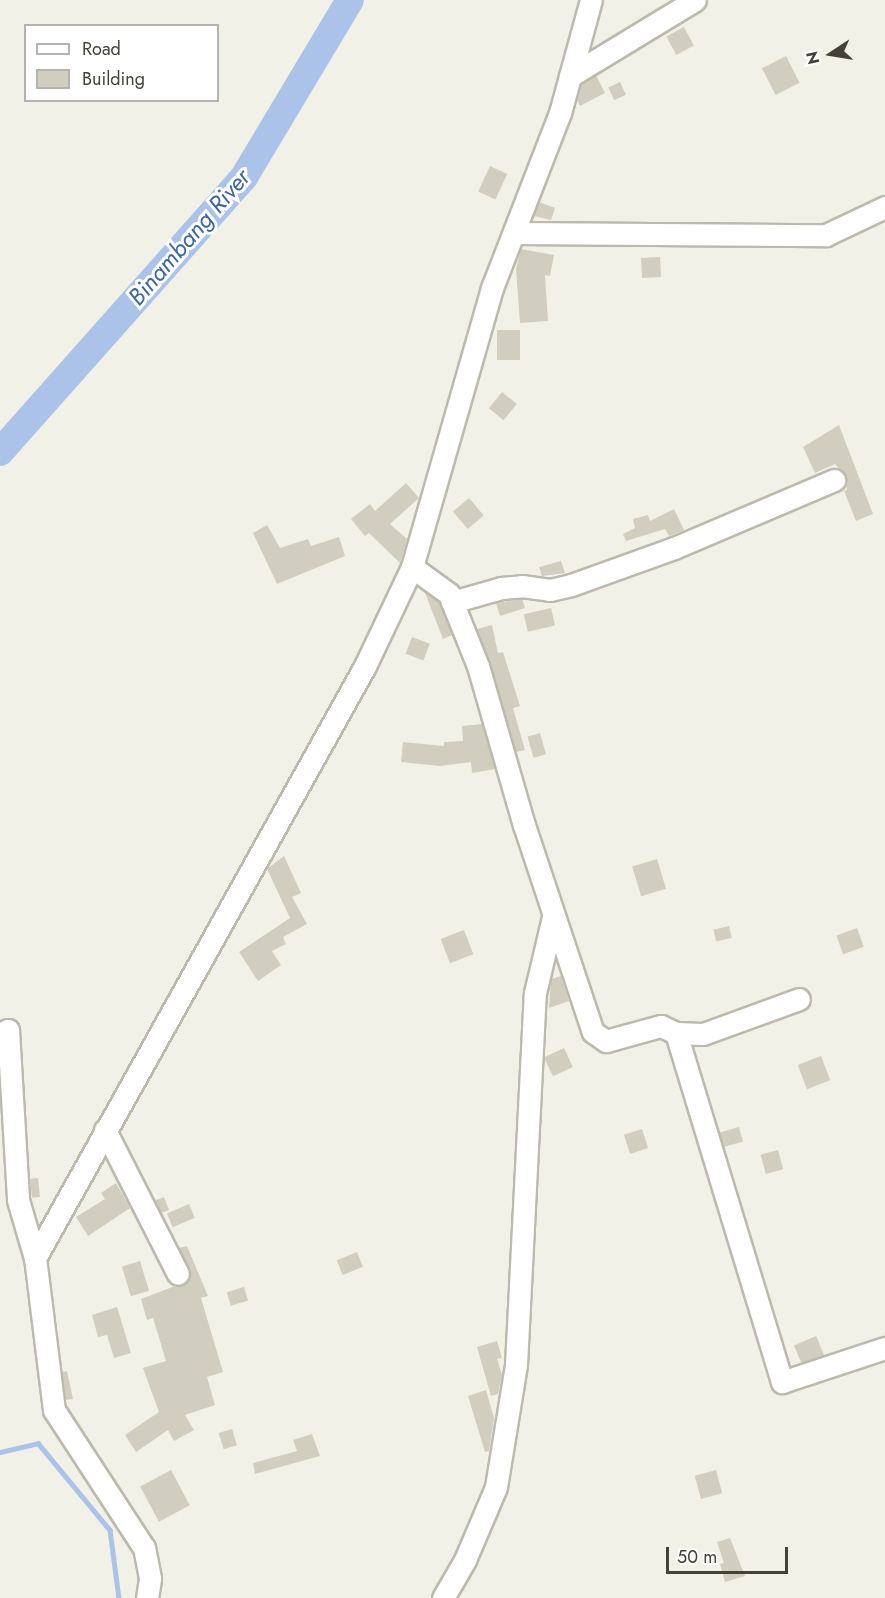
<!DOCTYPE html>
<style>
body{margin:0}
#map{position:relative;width:885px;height:1598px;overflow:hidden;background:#f2f1e8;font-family:Jost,sans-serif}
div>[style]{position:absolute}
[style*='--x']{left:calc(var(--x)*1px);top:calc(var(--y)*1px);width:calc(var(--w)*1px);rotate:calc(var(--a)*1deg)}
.stream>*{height:4.5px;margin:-2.25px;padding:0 2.25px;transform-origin:2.25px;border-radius:2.25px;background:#abc3e8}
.river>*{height:28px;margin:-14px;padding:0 14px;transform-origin:14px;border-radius:14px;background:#abc3e8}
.building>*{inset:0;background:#d2cebf;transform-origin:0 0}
.roads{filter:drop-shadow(2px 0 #bcbaac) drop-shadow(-2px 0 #bcbaac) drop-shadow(0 2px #bcbaac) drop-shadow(0 -2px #bcbaac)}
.minor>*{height:21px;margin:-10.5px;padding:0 10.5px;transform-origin:10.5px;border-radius:10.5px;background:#fff}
span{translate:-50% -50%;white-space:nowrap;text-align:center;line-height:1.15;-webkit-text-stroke:6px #fff;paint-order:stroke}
.water-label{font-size:24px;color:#3d65a4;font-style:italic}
.legend{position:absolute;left:24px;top:24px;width:195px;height:78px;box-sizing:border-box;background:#fff;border:2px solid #b4b3af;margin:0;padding:8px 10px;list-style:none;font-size:18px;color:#444237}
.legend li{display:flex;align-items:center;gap:12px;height:30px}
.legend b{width:30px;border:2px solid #b4b3af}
.north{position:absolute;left:801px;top:24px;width:60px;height:60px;-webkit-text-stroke:4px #fff;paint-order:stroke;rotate:258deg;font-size:16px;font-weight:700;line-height:24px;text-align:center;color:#444237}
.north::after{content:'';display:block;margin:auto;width:21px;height:27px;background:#444237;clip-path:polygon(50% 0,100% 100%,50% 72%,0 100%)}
.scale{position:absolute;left:666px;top:1547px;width:122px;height:27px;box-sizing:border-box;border:3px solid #444237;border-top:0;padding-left:8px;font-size:18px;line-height:21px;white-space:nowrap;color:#444237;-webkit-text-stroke:4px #fff;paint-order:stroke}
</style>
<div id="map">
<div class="stream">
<i style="--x:0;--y:1452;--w:39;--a:-13"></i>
<i style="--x:38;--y:1443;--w:113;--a:50.4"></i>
<i style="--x:110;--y:1530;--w:69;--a:82.5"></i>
</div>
<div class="river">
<i style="--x:0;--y:452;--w:368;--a:-48.4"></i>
<i style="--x:244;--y:177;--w:206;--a:-59.1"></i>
</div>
<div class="building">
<i style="left:684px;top:27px;width:21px;height:20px;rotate:62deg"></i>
<i style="left:786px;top:56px;width:30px;height:27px;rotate:63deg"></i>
<i style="clip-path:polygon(596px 75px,605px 93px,580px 106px,577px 100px,581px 84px)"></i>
<i style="left:620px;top:82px;width:14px;height:13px;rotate:65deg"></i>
<i style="left:490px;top:166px;width:19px;height:28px;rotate:25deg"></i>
<i style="clip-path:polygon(539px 202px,555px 208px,551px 220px,534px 216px)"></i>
<i style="clip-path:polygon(521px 249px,554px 255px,550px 276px,545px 275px,548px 321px,520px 323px,516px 269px)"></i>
<i style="left:660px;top:257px;width:20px;height:19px;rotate:87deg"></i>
<i style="left:497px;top:330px;width:23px;height:30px"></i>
<i style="left:502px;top:392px;width:19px;height:21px;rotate:39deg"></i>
<i style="clip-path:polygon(839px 425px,873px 514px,856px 521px,844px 491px,847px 490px,845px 475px,835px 464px,815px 473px,803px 447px)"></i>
<i style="clip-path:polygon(406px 483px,419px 498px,390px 524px,407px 539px,400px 563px,369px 533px,365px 536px,351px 519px,370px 504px,375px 511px)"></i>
<i style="left:469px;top:498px;width:23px;height:21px;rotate:50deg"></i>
<i style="clip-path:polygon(674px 509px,684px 530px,669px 536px,665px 529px,626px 541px,623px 534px,635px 528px,633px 519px,648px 515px,650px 521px)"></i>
<i style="clip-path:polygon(267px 525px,280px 548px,308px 539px,311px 546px,339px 537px,345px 556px,277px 584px,253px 533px)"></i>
<i style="clip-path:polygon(561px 561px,565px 573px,542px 576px,539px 567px)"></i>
<i style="clip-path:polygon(425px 593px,439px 602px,452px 635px,443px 639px)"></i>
<i style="clip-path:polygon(522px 599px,525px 608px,500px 616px,496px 603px)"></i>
<i style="left:551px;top:608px;width:18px;height:28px;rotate:77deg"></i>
<i style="clip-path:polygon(492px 625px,498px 653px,503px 652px,520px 706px,513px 708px,525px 750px,516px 752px,477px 629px)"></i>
<i style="left:412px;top:637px;width:19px;height:18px;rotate:21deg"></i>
<i style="clip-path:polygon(482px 724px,495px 769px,472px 773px,471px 762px,440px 766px,401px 762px,403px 742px,444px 746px,444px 742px,463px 741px,462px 726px)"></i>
<i style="left:540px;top:733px;width:22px;height:13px;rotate:74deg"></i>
<i style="clip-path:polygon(284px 856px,301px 893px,292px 897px,307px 924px,283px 937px,286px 944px,272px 951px,281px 965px,258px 981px,239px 952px,290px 918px,267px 869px)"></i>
<i style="left:657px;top:859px;width:31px;height:26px;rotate:73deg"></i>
<i style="left:729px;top:926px;width:12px;height:16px;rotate:76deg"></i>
<i style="left:857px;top:928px;width:20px;height:22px;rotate:70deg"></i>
<i style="left:464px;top:930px;width:26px;height:25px;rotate:69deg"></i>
<i style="clip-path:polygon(561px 976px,569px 1001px,549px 1008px,551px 979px)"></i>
<i style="left:564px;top:1048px;width:21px;height:22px;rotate:65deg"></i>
<i style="left:821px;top:1056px;width:26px;height:25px;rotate:69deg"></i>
<i style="left:739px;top:1127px;width:15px;height:20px;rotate:74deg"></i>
<i style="left:642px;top:1129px;width:20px;height:19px;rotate:72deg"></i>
<i style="left:778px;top:1150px;width:20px;height:18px;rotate:75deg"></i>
<i style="left:38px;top:1178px;width:19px;height:8px;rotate:84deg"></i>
<i style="clip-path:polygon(116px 1183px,130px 1208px,88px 1236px,76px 1217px,105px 1199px,101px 1193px)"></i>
<i style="left:164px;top:1197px;width:14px;height:9px;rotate:69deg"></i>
<i style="left:189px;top:1204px;width:15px;height:24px;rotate:67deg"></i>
<i style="clip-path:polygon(187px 1246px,208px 1296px,201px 1298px,223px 1372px,207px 1377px,215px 1405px,185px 1415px,194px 1430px,174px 1441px,168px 1430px,136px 1452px,125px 1435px,159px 1412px,143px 1368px,166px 1361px,153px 1318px,147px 1320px,141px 1299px,188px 1281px,190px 1269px,179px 1248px)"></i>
<i style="left:357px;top:1252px;width:16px;height:22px;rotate:68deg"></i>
<i style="left:140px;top:1261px;width:31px;height:19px;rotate:73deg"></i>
<i style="left:244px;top:1287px;width:14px;height:18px;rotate:73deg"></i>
<i style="clip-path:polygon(117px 1307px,131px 1353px,114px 1358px,107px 1335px,98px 1337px,92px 1315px)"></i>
<i style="left:816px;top:1336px;width:21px;height:24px;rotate:67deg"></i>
<i style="clip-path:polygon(497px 1341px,502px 1358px,497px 1359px,502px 1375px,498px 1394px,491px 1396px,477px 1347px)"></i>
<i style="clip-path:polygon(67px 1371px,73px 1399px,66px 1400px,62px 1372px)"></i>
<i style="clip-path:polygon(486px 1390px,494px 1418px,489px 1451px,485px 1452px,468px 1396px)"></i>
<i style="left:232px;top:1429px;width:17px;height:14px;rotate:73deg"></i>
<i style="clip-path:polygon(312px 1434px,320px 1456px,255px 1474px,253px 1463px,297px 1451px,293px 1440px)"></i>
<i style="left:171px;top:1470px;width:40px;height:35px;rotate:62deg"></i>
<i style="left:716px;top:1470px;width:24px;height:22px;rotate:75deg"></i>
<i style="clip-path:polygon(730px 1538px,745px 1576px,725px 1582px,720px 1564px,724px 1563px,717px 1542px)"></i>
</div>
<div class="roads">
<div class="minor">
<i style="--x:570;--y:76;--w:146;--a:-31.3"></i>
<i style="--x:514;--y:233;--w:312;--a:0.4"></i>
<i style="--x:826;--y:235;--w:65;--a:-25.4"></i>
<i style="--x:412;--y:567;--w:46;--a:36.1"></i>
<i style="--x:449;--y:594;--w:78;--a:68.1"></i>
<i style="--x:478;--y:666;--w:166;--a:73.9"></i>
<i style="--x:524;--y:825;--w:218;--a:71.6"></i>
<i style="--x:593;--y:1032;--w:16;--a:35"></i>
<i style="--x:606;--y:1041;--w:57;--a:-15.3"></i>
<i style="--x:661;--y:1026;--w:17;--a:25"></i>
<i style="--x:676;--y:1033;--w:365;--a:73.1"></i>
<i style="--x:782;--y:1382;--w:108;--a:-18.3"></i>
<i style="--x:452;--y:602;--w:51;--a:-15.9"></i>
<i style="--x:501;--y:588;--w:21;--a:-5"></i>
<i style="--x:522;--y:586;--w:28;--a:8"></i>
<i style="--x:550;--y:590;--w:22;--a:-13"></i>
<i style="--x:571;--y:585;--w:109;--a:-19.8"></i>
<i style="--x:674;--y:548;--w:174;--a:-23"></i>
<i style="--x:676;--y:1033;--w:27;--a:2"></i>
<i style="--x:703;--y:1034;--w:102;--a:-20"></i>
<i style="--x:0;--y:1034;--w:9;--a:-27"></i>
<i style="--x:8;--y:1030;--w:170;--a:86.6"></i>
<i style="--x:18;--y:1200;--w:60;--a:73.7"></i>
<i style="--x:105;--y:1130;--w:161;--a:63.1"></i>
<i style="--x:147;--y:1598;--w:20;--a:-81"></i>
<i style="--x:150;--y:1578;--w:31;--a:-101"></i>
<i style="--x:144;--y:1548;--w:165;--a:-123.1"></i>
<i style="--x:54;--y:1410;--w:153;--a:-97.1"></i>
<i style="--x:35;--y:1258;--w:678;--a:-60.86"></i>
<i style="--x:365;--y:666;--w:110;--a:-64.6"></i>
<i style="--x:412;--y:567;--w:290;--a:-74"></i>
<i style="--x:492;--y:288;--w:188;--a:-68.8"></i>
<i style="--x:560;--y:113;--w:117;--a:-74.7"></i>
<i style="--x:443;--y:1598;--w:44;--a:-59.9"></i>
<i style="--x:465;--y:1560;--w:79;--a:-67"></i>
<i style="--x:496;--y:1487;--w:124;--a:-80.7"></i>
<i style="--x:516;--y:1365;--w:372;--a:-87.1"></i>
<i style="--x:535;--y:993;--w:78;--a:-76.7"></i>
</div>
</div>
<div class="water-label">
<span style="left:189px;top:237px;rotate:-49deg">Binambang River</span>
</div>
<ul class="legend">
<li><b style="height:8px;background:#fff"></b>Road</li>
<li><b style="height:16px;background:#d2cebf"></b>Building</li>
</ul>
<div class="north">N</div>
<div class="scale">50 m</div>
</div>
